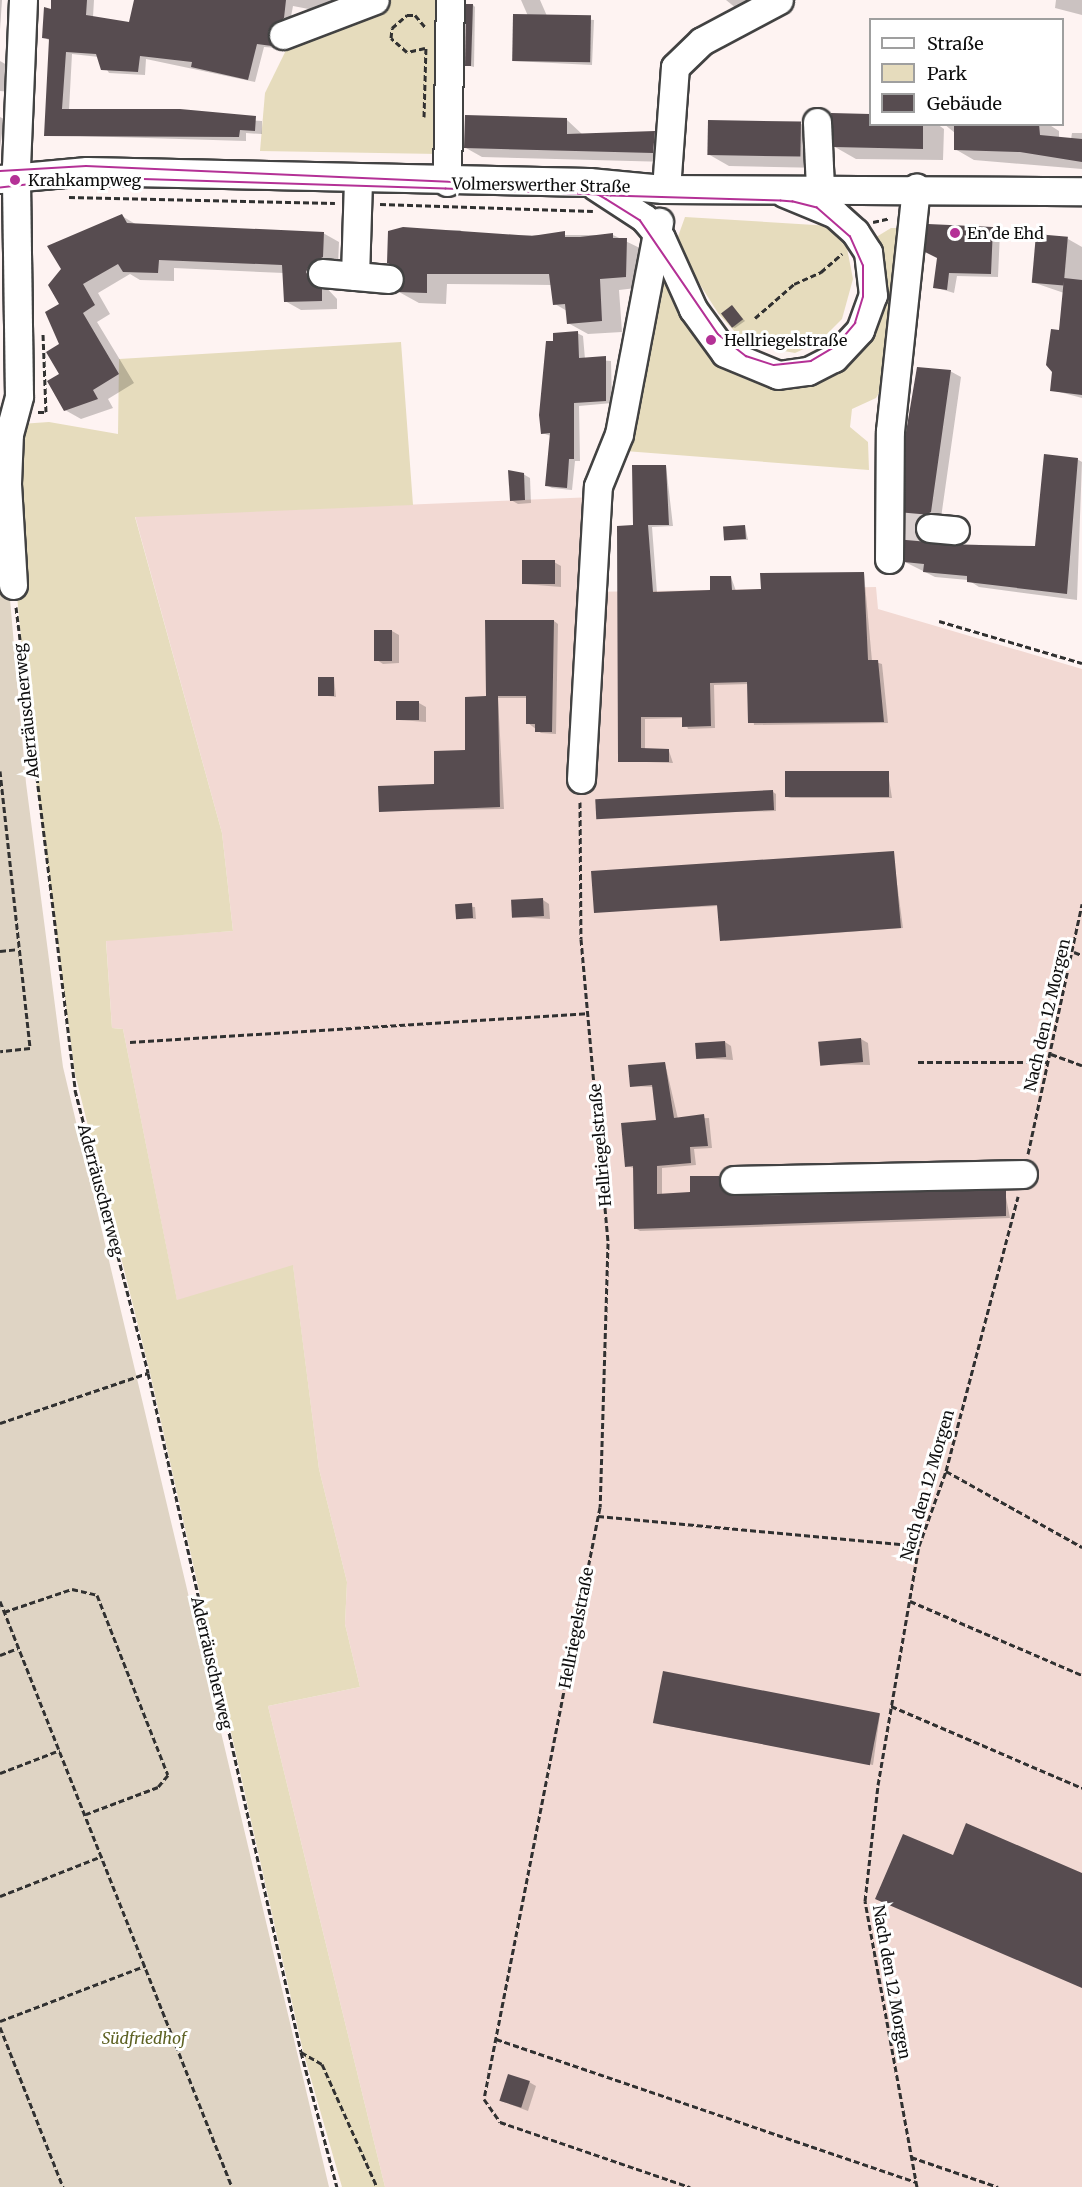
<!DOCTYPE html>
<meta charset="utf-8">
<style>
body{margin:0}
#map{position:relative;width:1082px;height:2187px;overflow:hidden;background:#fef3f2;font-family:Merriweather,serif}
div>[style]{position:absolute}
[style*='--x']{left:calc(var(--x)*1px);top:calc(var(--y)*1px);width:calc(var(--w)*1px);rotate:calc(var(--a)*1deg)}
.farmland>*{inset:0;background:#f2d9d3}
.green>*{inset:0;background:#e6dcbd}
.cemetery>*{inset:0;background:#dfd4c4}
.shadow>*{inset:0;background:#0003}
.building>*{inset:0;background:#574c50;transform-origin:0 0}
.minor-tunnel>*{height:27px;margin-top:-13.5px;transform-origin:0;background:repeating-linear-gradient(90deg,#dad1d0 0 27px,transparent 0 41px)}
.path>*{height:3px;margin-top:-1.5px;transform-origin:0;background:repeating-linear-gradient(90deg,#313131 0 6px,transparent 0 9px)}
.roads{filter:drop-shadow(2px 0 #424242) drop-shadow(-2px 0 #424242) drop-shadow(0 2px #424242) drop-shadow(0 -2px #424242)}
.minor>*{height:27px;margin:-13.5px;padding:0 13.5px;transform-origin:13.5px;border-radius:13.5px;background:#fff}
.tram>*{height:1.5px;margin:-0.75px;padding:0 0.75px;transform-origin:0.75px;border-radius:0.75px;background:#b43196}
.dots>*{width:16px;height:16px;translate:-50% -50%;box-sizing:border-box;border:3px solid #fff;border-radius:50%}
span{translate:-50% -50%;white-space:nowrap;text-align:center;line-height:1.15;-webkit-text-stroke:6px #fff;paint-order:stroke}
.poi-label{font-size:16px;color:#0f0f0f}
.left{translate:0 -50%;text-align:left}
.street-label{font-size:16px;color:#0f0f0f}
.park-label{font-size:16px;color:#5e6224;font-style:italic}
.legend{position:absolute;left:869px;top:18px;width:195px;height:108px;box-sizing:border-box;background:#fff;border:2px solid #9f9f9f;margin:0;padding:8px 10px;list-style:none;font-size:18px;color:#0f0f0f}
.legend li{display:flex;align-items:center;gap:12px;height:30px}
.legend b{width:30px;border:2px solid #9f9f9f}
</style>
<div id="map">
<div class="farmland">
<i style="clip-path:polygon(595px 497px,587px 592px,876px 587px,878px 609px,1082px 669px,1082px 2187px,385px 2187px,268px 1706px,360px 1687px,345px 1624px,347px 1582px,319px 1469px,293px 1266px,177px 1301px,123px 1029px,112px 1028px,106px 940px,233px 931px,222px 833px,135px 516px)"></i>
</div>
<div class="green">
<i style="clip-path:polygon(390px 0,439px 0,439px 154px,260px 151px,265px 93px,291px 40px)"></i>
<i style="clip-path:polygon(685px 217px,831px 226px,846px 243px,853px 279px,842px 319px,819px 342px,795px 353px,746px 344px,718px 313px,675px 245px)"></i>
<i style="clip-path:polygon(891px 228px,898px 228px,883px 386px,876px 398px,852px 409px,850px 427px,868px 442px,869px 470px,625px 451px,660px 255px,686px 321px,708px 355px,745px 379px,778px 386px,863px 346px,884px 297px,873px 239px)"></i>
<i style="clip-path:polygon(401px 342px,413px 505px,135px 517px,222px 833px,233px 931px,106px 941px,112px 1028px,123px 1029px,177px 1300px,293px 1265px,319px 1469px,347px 1582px,345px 1624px,360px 1687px,268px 1706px,385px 2187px,342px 2187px,303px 2051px,150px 1373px,75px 1074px,30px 734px,16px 585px,20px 424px,49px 422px,118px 434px,119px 359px)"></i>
</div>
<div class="cemetery">
<i style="clip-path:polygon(0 484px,26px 783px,63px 1067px,329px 2187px,0 2187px)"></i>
</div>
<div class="shadow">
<i style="clip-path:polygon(0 0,2px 0,0 30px)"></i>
<i style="clip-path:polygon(53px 0,94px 0,93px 17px,131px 24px,135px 0,337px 0,319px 11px,293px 6px,290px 22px,274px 36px,278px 48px,264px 47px,255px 82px,146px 59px,145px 75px,109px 73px,99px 57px,72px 54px,69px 110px,262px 121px,262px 134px,246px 133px,246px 141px,46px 135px,50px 41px,44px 37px)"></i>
<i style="clip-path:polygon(521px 0,540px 0,547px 16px,594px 20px,592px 65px,513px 61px,528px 16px)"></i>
<i style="clip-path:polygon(726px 0,760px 0,742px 13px)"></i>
<i style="clip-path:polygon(1056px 0,1082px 0,1082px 15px,1055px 8px)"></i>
<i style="clip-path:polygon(473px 5px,475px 7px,474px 67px,466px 65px)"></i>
<i style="clip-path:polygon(0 61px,14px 69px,12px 92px,0 91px)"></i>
<i style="clip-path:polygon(833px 115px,870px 115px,870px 124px,937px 124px,944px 129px,943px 160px,856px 159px,835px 147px)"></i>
<i style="clip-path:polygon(0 117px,4px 119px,0 148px)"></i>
<i style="clip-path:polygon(567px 120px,583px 135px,654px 132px,671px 142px,669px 162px,482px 157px,466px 148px)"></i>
<i style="clip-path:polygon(801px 124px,822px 136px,823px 168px,729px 166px,708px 154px)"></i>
<i style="clip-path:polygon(944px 124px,1048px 124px,1059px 131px,1059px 138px,1071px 139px,1072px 133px,1082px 133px,1082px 169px,974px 160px,955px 149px,955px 133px)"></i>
<i style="clip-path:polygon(122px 216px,137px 225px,323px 233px,339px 242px,338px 266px,321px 282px,337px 299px,337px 309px,301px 310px,285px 301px,284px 273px,174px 268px,174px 281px,140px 280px,130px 274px,98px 293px,110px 314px,97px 322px,134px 383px,108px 399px,113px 408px,81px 419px,65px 410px,62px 269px,49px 246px)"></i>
<i style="clip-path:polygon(992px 228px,1000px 232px,998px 277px,957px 276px,954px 293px,934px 287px,939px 258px)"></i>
<i style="clip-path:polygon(460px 230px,468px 235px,613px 235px,646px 251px,645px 287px,619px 290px,622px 332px,588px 334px,568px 323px,567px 311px,555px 304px,552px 285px,447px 284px,446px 304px,419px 303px,399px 292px,406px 280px,389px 262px,389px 232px)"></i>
<i style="clip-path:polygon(1068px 239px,1082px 247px,1082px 398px,1052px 390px,1064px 293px,1032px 282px)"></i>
<i style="clip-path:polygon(732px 306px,745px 321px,735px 328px,732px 327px)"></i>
<i style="clip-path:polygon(577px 333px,583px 336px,585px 359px,611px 361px,612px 403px,579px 406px,580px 461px,575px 461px,572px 490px,552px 488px,546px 485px,551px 436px,542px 433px,555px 342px)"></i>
<i style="clip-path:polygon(950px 371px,961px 377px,941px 518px,924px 533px,929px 543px,1036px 547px,1077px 459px,1082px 462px,1077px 600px,979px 587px,968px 580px,935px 577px,905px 562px)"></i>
<i style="clip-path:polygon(666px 466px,673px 526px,652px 527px,657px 593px,712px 592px,731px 577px,736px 591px,762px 591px,762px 574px,864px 573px,872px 661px,882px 664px,888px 723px,754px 725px,749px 684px,714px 685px,715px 728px,688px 729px,684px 718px,645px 719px,645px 750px,669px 751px,673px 763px,620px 761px,635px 527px)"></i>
<i style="clip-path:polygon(523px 474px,530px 478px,531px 503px,518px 504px,511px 500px)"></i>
<i style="clip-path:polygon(745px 526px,748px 540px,725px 539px)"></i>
<i style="clip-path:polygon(554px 562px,561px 566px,561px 587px,524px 584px)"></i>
<i style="clip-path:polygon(554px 621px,558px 624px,556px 734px,541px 733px,528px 723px,528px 698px,498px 698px,504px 809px,380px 811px,436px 785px,467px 752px,488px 698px)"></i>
<i style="clip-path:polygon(392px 631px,399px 635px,399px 663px,383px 664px,377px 660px)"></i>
<i style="clip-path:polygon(334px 678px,336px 697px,320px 695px)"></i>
<i style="clip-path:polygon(419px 703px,426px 707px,426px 722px,399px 720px)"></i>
<i style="clip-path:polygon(888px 773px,892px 798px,787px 798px)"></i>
<i style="clip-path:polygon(776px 794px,776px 811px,597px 816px,773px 792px)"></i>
<i style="clip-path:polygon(893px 853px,903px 928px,725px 941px,719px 906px,595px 912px)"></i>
<i style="clip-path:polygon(543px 900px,549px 904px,550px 919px,514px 917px)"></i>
<i style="clip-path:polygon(457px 906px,475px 907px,476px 919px,458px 918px)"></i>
<i style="clip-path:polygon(861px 1039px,868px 1043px,870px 1065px,821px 1064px)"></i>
<i style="clip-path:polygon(725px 1042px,731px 1046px,733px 1060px,697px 1058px)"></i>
<i style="clip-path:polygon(665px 1063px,678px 1119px,709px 1118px,712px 1148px,694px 1149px,696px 1165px,662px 1168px,662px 1195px,692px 1194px,719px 1177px,734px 1197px,1005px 1192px,1010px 1218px,640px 1231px,635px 1228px,634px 1168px,626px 1166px,658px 1122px,654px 1087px,631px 1086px)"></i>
<i style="clip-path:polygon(880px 1714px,873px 1765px,658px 1724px)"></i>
<i style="clip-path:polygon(529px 2082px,536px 2086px,528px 2111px,501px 2101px)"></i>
</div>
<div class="building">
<i style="clip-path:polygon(51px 0,87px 0,86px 15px,129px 22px,134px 0,286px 0,284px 18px,268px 32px,272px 46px,257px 44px,248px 80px,191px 67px,192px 62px,140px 56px,138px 72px,101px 70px,96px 54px,66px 52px,62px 109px,180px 109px,256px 116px,255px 131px,240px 130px,239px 137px,44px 136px,49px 39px,42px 38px,44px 7px,51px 9px)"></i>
<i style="clip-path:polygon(466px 4px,473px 4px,471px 66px,465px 66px)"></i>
<i style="left:513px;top:14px;width:78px;height:47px;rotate:1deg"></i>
<i style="clip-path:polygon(831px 113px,870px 114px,870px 124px,923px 124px,923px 149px,834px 147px)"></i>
<i style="clip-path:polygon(465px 115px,567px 118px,567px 134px,655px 131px,653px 153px,464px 148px)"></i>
<i style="left:708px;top:120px;width:93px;height:35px;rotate:1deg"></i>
<i style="clip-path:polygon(954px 124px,1039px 124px,1040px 135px,1082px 139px,1082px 162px,1020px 152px,954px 150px)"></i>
<i style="clip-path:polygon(122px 214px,127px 223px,324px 232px,323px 257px,310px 264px,306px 272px,313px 285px,322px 289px,322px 301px,284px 302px,282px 265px,159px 260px,158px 273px,123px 272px,118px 264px,83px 284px,95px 305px,83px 313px,119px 374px,93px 390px,98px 399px,64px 411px,47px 381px,59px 374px,46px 352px,59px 344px,45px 312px,59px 304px,48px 285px,61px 269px,47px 246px)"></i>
<i style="clip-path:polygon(928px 224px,993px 227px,991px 274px,949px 273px,947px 290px,933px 288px,937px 258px,925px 252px)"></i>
<i style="clip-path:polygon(403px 227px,532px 236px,565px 231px,565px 237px,580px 237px,613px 233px,613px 238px,627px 238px,626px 277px,600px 279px,602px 321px,567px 324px,565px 304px,553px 305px,549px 274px,427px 274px,427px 293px,397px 292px,405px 280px,398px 267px,387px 263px,388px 231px)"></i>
<i style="left:1036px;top:234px;width:32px;height:49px;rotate:5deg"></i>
<i style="clip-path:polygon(1064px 278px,1082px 280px,1082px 395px,1050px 391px,1052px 372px,1046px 365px,1051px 329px,1059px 330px)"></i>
<i style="left:732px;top:305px;width:18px;height:14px;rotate:52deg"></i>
<i style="clip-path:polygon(578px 331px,579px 358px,606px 356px,606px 401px,574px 403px,574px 459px,569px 459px,567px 488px,545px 486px,550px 433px,541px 434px,539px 415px,546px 341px,553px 341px,553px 333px)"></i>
<i style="clip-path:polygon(917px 367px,951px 370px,931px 512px,917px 520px,916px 535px,929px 544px,1035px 546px,1044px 454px,1078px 458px,1067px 594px,967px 582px,967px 576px,923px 572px,924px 564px,904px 562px,906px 432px)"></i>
<i style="clip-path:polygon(632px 465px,666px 465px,669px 525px,648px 525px,653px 592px,710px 590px,710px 576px,731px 576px,732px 590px,761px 589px,760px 573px,864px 572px,868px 660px,878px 660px,884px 722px,748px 723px,747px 682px,710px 683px,711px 726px,682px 727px,682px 717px,641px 717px,641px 748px,669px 749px,669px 762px,618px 762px,617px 526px,633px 525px)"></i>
<i style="clip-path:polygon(508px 470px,524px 473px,525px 500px,510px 501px)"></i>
<i style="left:745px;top:525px;width:14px;height:22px;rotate:86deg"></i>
<i style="left:555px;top:560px;width:24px;height:33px;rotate:90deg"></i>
<i style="clip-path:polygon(485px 620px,554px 620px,552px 732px,535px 732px,535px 724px,526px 724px,526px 696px,486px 696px,498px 696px,500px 807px,379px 812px,378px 786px,434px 784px,434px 751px,465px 750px,465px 697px,486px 696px)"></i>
<i style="left:374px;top:630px;width:18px;height:31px"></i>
<i style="left:318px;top:677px;width:16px;height:19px"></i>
<i style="left:396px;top:701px;width:23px;height:19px"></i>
<i style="left:889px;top:771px;width:26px;height:104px;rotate:90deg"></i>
<i style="left:773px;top:790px;width:20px;height:178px;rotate:87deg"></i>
<i style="clip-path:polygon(894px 851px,901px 928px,720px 941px,717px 905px,594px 913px,591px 871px)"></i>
<i style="left:543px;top:898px;width:18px;height:32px;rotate:87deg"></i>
<i style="left:472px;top:903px;width:15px;height:17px;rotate:86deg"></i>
<i style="left:861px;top:1038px;width:24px;height:43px;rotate:85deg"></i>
<i style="left:725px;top:1041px;width:16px;height:30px;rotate:86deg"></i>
<i style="clip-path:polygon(665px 1062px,674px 1118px,704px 1114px,708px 1146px,690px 1147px,691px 1163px,657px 1166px,657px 1194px,690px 1192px,690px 1176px,719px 1176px,721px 1189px,734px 1196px,1006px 1190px,1006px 1216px,634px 1229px,633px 1166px,625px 1167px,621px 1123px,656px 1120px,652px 1085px,630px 1087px,628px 1065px)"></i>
<i style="left:663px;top:1671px;width:221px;height:53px;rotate:11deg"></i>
<i style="clip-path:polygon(966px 1823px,1082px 1873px,1082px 1988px,875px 1899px,903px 1834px,953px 1855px)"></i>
<i style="left:508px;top:2074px;width:23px;height:28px;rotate:18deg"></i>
</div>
<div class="minor-tunnel">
<i style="--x:896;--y:525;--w:34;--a:5"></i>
</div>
<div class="path">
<i style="--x:425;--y:48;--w:18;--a:167"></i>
<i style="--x:407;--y:52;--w:21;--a:-139"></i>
<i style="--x:391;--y:38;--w:10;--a:-84"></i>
<i style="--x:392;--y:28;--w:20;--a:-41"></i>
<i style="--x:407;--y:15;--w:8;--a:0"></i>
<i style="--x:415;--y:15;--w:17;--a:50"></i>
<i style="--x:424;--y:117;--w:71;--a:-88.4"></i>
<i style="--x:69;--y:197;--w:266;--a:1.3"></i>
<i style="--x:380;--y:204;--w:213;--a:1.9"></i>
<i style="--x:873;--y:222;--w:17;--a:-13"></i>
<i style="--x:755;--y:318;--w:52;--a:-41.1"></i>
<i style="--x:794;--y:284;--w:30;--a:-24"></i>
<i style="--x:821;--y:272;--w:28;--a:-41"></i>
<i style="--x:38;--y:412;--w:8;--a:0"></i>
<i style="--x:46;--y:412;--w:78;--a:-92.2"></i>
<i style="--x:16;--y:607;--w:487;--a:83"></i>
<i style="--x:75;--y:1090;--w:292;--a:75.5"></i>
<i style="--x:148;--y:1373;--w:696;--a:77.3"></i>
<i style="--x:301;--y:2052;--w:140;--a:75.1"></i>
<i style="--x:939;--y:621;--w:149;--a:16.4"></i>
<i style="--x:0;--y:771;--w:279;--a:83.8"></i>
<i style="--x:30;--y:1048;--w:30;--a:174"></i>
<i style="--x:580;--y:802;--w:137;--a:89.6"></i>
<i style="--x:581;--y:939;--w:305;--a:84.9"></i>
<i style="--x:608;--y:1243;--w:264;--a:91.7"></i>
<i style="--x:600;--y:1507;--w:603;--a:101.09"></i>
<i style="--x:484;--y:2099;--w:28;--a:55"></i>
<i style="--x:500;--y:2122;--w:201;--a:18.9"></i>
<i style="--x:0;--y:951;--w:18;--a:-6"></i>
<i style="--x:1074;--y:952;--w:9;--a:21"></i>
<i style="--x:130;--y:1042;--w:458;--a:-3.6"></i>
<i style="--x:1051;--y:1054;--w:33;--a:20"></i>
<i style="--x:918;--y:1062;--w:130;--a:0"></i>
<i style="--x:1028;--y:1154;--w:256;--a:-77.8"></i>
<i style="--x:0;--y:1423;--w:156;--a:-18.7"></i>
<i style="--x:946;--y:1471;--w:156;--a:29.2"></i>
<i style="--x:598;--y:1516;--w:322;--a:5.3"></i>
<i style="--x:0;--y:1601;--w:630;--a:68.4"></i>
<i style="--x:910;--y:1601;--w:187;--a:23.3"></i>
<i style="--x:4;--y:1612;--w:72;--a:-18.7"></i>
<i style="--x:72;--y:1589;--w:26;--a:13"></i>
<i style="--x:97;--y:1595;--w:193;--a:68.5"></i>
<i style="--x:168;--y:1775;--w:16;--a:130"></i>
<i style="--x:158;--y:1787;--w:77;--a:159.4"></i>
<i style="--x:0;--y:1655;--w:19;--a:-21"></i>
<i style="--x:891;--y:1706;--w:208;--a:23.2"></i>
<i style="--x:0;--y:1773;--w:64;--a:-21"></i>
<i style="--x:0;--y:1896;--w:110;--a:-21.4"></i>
<i style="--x:0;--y:2021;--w:155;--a:-20.8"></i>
<i style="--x:0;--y:2027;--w:172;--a:68.5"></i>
<i style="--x:496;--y:2039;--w:444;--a:18.8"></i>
<i style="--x:301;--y:2052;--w:24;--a:30"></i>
<i style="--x:322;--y:2064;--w:135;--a:65.9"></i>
<i style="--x:911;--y:2157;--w:92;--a:19"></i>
<i style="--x:917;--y:2187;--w:291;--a:-100.3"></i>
<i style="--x:865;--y:1901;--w:117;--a:-83.6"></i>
<i style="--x:878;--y:1785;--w:242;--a:-80.3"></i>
<i style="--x:919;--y:1546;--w:80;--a:-70.2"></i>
<i style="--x:946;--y:1471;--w:284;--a:-75.3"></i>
</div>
<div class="roads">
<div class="minor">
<i style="--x:283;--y:35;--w:98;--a:-20.8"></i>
<i style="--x:817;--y:122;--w:65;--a:87.4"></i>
<i style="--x:0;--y:179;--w:87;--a:-5.3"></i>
<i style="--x:87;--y:171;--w:502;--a:1.26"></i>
<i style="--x:589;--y:182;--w:74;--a:5.4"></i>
<i style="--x:663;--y:189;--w:419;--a:0.3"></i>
<i style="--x:447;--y:182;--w:182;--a:-89.1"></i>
<i style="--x:595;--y:186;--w:59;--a:33.1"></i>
<i style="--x:644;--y:218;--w:26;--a:50"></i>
<i style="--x:661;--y:238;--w:78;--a:65.7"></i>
<i style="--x:693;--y:309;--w:54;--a:54"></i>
<i style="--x:725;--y:353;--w:57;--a:22.5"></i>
<i style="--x:778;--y:375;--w:30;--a:-8"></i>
<i style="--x:808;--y:371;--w:29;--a:-27"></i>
<i style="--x:834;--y:358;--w:38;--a:-47"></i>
<i style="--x:860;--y:330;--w:37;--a:-70"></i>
<i style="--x:873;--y:295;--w:43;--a:-96.6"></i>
<i style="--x:868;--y:252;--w:24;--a:-123"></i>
<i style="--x:855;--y:232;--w:27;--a:-138"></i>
<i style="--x:835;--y:214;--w:55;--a:-157.6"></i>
<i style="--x:666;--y:189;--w:122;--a:-85.8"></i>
<i style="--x:675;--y:67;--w:37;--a:-44"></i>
<i style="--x:702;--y:41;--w:87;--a:-28"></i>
<i style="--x:322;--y:273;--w:67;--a:5.1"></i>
<i style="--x:355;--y:276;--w:96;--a:-88.2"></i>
<i style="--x:930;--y:528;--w:25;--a:5"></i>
<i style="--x:889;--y:559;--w:128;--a:-89.6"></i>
<i style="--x:890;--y:431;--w:245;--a:-83.9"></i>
<i style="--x:13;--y:585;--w:102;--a:-93.4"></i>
<i style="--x:7;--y:483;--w:49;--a:-87.7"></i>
<i style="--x:9;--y:434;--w:39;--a:-75"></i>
<i style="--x:19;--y:396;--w:229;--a:-90.8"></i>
<i style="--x:16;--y:167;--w:167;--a:-87.6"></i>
<i style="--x:581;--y:779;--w:293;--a:-86.7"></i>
<i style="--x:598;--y:486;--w:56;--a:-68"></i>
<i style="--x:619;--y:434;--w:216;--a:-79.3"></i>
<i style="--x:734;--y:1180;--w:289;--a:-1.2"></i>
</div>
</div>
<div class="tram">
<i style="--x:0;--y:171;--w:86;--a:-3.3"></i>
<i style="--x:86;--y:166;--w:486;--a:2.5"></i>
<i style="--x:572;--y:187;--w:14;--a:12"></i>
<i style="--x:586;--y:190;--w:14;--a:21"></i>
<i style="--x:599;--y:195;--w:8;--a:30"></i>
<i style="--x:606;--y:199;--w:40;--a:32"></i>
<i style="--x:640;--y:220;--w:138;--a:55.6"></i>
<i style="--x:718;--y:334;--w:36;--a:38"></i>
<i style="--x:746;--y:356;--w:29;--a:18"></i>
<i style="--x:774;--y:365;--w:37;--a:-6"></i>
<i style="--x:811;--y:361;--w:29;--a:-31"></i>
<i style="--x:836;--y:346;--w:30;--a:-50"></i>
<i style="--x:855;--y:323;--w:27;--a:-73"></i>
<i style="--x:863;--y:297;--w:31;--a:-90"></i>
<i style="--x:863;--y:266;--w:32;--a:-114"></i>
<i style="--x:850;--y:237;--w:44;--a:-138.7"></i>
<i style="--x:817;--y:208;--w:25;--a:-166"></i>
<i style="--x:793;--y:202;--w:12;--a:-175"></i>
<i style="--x:781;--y:201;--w:170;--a:-178.3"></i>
<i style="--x:611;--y:196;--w:12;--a:-175"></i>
<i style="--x:599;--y:195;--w:153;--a:-177.8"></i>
<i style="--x:446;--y:189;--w:358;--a:-178.2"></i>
<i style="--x:88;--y:178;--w:89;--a:173.5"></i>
</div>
<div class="dots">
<i style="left:15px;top:180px;background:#b43196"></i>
<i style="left:955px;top:233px;background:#b43196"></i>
<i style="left:711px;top:340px;background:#b43196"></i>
</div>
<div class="poi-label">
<span class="left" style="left:28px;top:180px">Krahkampweg</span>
<span class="left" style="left:967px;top:233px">En de Ehd</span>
<span class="left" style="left:724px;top:340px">Hellriegelstraße</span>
</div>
<div class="street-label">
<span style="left:541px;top:185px;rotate:1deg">Volmerswerther Straße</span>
<span style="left:26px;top:711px;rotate:-96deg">Aderräuscherweg</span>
<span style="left:1047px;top:1015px;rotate:-77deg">Nach den 12 Morgen</span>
<span style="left:600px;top:1145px;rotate:-95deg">Hellriegelstraße</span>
<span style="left:101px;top:1190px;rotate:75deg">Aderräuscherweg</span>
<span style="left:927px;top:1485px;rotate:-74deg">Nach den 12 Morgen</span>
<span style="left:576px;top:1628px;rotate:-79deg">Hellriegelstraße</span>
<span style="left:212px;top:1663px;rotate:77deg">Aderräuscherweg</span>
<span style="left:892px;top:1982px;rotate:80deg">Nach den 12 Morgen</span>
</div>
<div class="park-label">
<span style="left:144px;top:2038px">Südfriedhof</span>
</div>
<ul class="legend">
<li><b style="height:8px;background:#fff"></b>Straße</li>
<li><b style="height:16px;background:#e6dcbd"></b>Park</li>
<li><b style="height:16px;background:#574c50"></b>Gebäude</li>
</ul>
</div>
